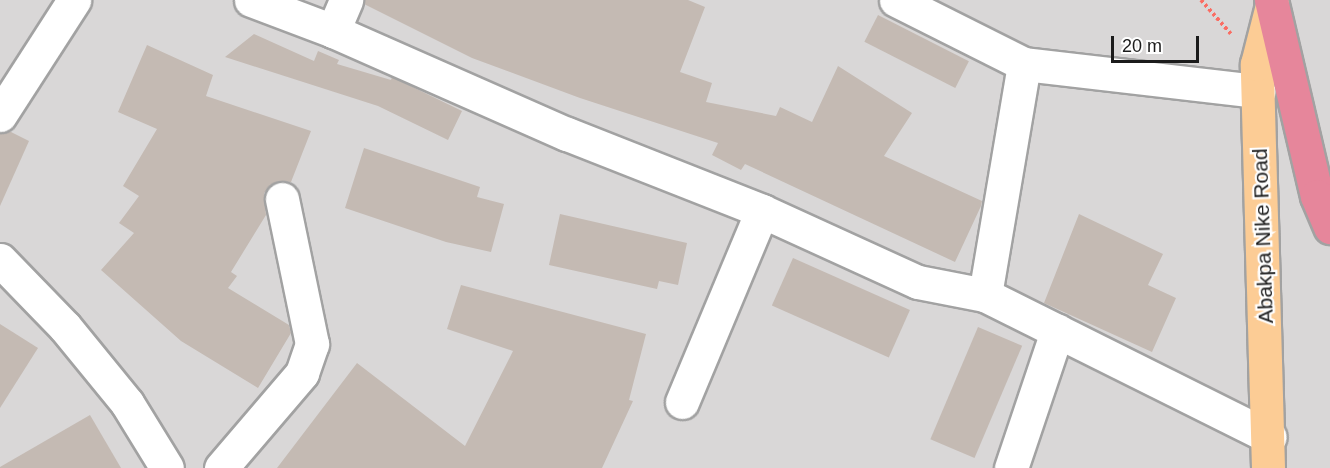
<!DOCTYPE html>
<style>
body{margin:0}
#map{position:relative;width:1330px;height:468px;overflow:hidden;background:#ece8e0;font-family:Helvetica,sans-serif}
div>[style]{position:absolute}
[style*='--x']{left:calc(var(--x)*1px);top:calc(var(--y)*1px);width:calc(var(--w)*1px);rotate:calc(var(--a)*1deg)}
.residential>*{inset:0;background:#d9d7d7;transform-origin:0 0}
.building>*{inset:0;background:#c4bab3;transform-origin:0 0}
.path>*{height:4px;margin-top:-2px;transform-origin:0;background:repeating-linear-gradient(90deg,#fa6d63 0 3px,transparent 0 6px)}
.roads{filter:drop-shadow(2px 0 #a2a2a2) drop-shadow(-2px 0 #a2a2a2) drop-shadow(0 2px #a2a2a2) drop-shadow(0 -2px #a2a2a2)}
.minor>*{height:33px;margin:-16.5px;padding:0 16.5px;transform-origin:16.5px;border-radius:16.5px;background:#fff}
.major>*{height:33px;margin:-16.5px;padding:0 16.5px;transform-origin:16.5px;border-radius:16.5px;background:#fccc95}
.highway>*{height:33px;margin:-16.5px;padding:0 16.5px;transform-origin:16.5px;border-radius:16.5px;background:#e6869b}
span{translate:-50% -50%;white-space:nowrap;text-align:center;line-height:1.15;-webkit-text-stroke:4.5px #fff;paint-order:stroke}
.street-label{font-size:21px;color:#1b1b1b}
.scale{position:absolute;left:1111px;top:36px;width:88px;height:27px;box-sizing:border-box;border:3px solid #1b1b1b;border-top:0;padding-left:8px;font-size:18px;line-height:21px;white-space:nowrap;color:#1b1b1b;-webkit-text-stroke:4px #fff;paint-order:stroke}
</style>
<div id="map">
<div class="residential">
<i style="left:0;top:0;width:1330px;height:468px"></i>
</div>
<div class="building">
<i style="clip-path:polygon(364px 0,688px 0,705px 7px,680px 72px,712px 83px,706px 102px,776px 116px,780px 107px,812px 122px,838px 66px,912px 113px,884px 156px,982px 201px,981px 206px,955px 262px,745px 164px,741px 170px,712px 155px,718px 143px,580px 98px,472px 58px,364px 4px)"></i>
<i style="left:878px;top:15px;width:102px;height:30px;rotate:27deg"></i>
<i style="clip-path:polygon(254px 34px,314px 61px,318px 51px,339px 60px,337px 64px,391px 80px,392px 77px,462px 111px,448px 140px,378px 106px,225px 57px)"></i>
<i style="clip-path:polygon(147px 45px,213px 75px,206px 96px,311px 131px,291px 182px,278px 181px,264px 193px,266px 215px,231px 272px,237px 276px,228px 288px,289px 325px,291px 333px,258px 388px,181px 341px,101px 270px,134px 233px,119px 223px,139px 196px,123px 186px,157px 129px,118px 112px)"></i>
<i style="clip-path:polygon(9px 131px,29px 141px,0 206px,0 134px)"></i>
<i style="clip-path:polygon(364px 148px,480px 187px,477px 197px,504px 204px,491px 252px,446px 242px,345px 208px)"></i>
<i style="clip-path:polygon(560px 214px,687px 243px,678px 285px,659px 281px,657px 289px,549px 265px)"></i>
<i style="clip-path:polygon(1079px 214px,1163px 254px,1148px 285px,1176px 298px,1152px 352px,1044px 303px)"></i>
<i style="left:793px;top:258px;width:128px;height:52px;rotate:24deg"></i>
<i style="clip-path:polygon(461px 285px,646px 334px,629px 400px,633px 401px,602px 468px,277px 468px,357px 363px,465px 446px,513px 351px,447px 329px)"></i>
<i style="clip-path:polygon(0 324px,38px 348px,0 408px)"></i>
<i style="left:978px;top:327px;width:48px;height:122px;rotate:23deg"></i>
<i style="clip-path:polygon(90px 415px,121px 468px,0 468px,0 467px)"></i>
</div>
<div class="path">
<i style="--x:1201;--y:0;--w:45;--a:48.6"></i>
</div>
<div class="roads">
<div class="minor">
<i style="--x:251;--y:0;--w:88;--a:20.7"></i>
<i style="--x:333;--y:31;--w:256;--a:23.8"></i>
<i style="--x:567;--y:134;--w:210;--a:21.5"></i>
<i style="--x:762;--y:211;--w:171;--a:24.5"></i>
<i style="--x:918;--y:282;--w:68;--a:11"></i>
<i style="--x:985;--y:295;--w:318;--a:26.5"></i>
<i style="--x:896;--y:0;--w:143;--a:26.6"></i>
<i style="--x:1024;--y:64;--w:236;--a:6.6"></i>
<i style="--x:333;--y:31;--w:34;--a:-67"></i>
<i style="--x:0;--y:115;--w:137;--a:-57.2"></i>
<i style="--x:0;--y:260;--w:93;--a:45.9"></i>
<i style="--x:65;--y:327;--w:98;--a:50.8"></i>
<i style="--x:127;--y:403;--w:76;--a:58.4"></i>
<i style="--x:985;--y:295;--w:234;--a:-80.4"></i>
<i style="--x:682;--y:402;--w:207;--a:-67.3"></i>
<i style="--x:221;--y:468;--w:125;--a:-49.5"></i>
<i style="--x:302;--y:373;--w:31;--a:-71"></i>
<i style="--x:312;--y:344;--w:148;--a:-101.7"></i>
<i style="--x:1011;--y:468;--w:145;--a:-71.4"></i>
</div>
<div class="major">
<i style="--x:1268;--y:468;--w:404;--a:-91.6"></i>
<i style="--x:1257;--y:64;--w:61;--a:-75.7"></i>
</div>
<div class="highway">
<i style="--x:1271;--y:0;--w:201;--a:76.8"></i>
<i style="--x:1317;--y:196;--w:34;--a:67"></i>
</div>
</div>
<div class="street-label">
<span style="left:1263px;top:236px;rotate:-92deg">Abakpa Nike Road</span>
</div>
<div class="scale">20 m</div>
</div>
